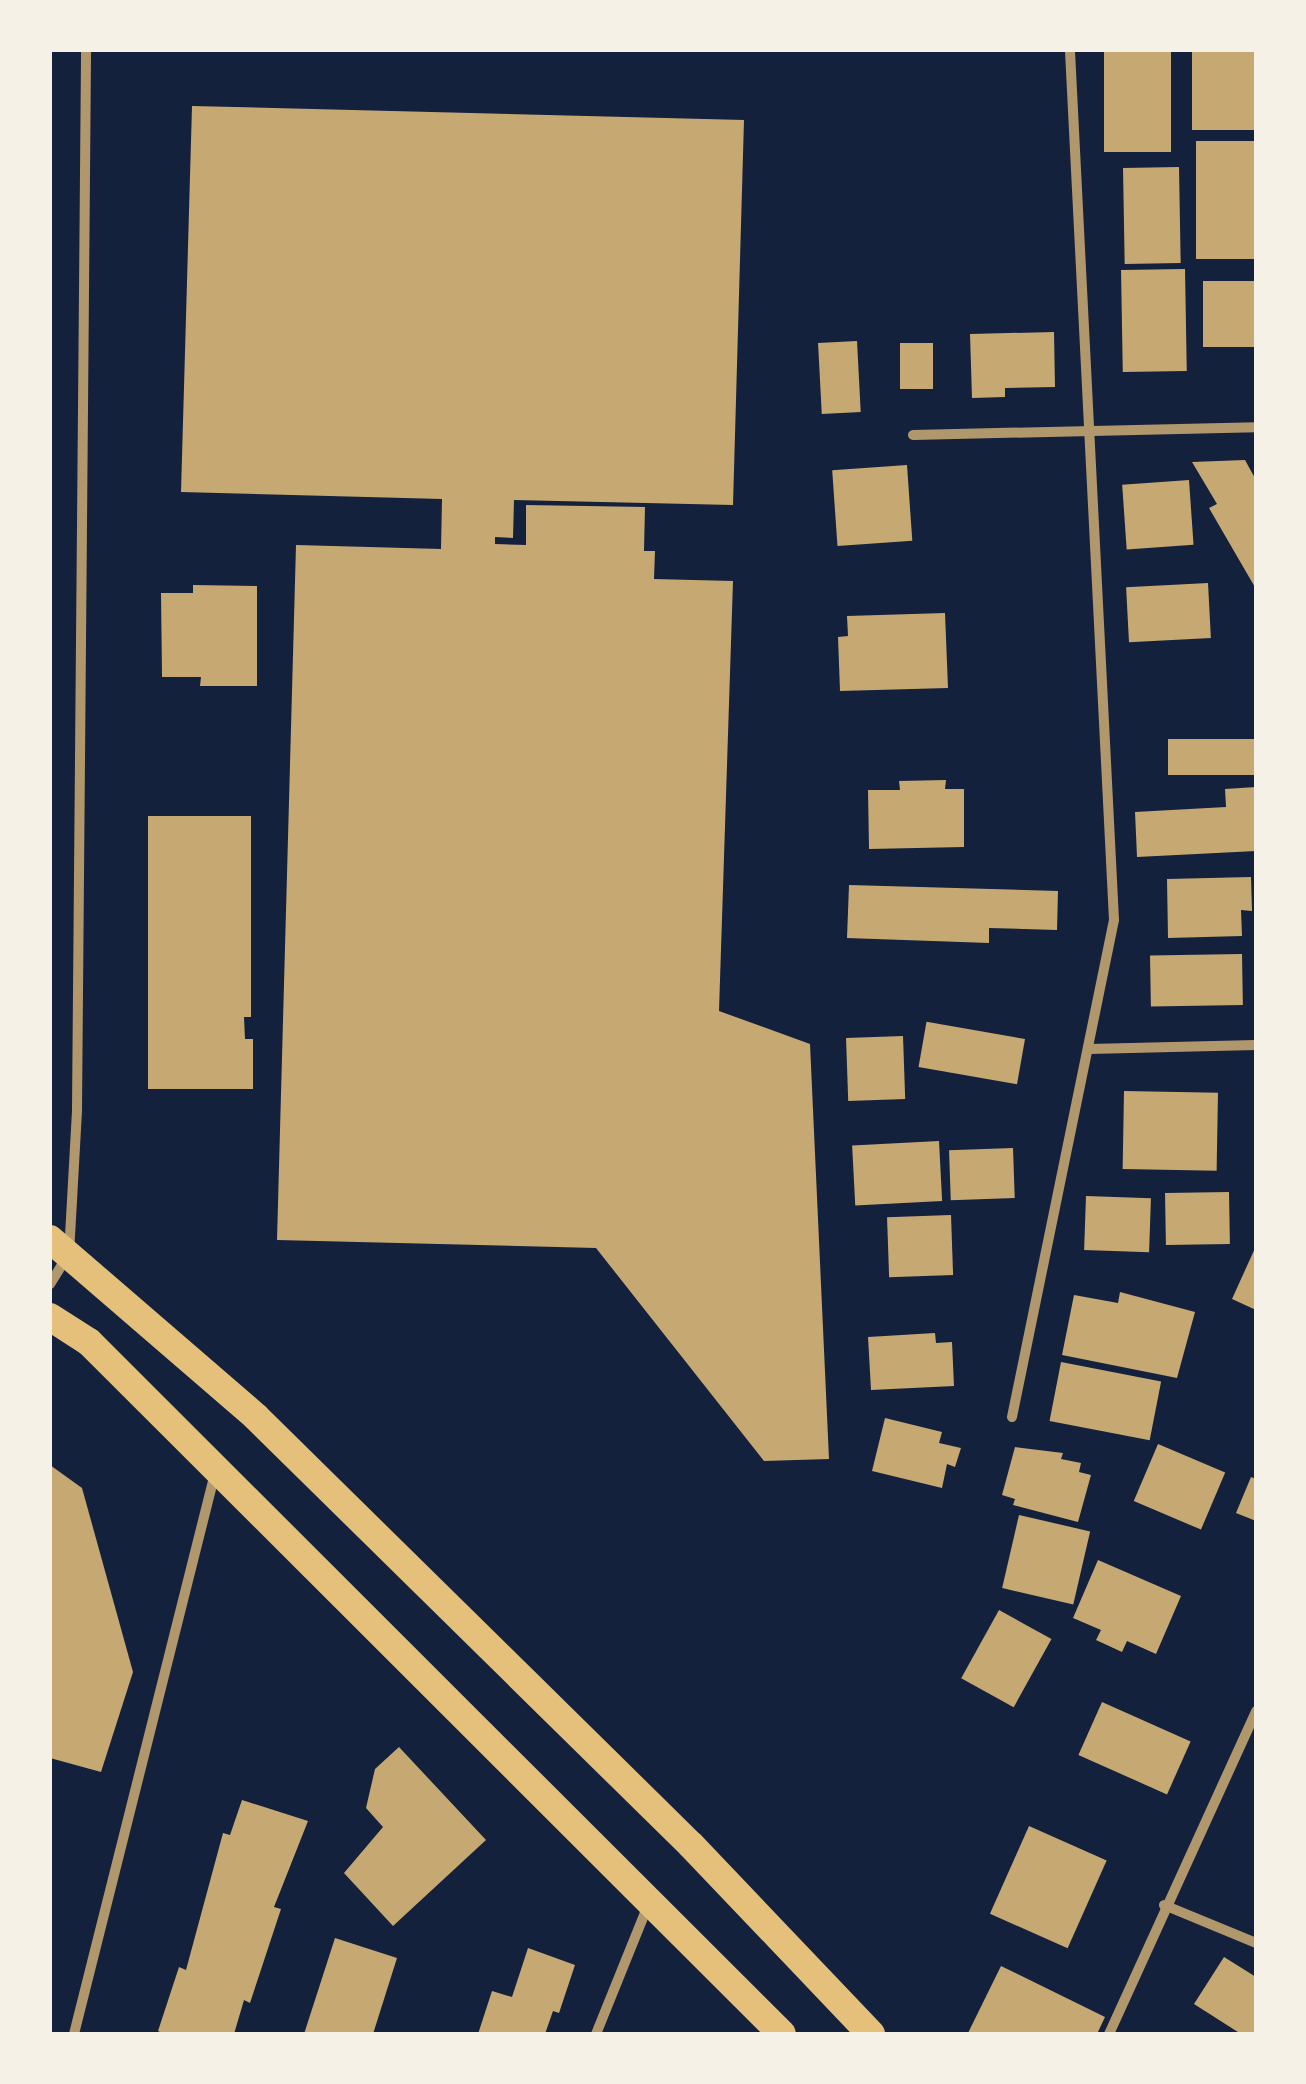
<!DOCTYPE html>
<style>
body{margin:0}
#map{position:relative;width:1306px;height:2084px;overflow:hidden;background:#14213d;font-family:Helvetica,sans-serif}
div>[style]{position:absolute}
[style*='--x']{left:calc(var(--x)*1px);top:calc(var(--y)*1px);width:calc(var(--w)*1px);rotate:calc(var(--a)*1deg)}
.building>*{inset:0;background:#c6a872;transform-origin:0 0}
.minor>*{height:10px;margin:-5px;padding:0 5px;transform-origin:5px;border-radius:5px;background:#b1986c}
.trunk>*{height:28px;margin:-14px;padding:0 14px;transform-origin:14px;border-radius:14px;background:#e5c07b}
span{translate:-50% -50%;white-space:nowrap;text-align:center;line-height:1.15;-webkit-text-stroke:10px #f6f1e7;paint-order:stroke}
.frame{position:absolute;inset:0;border:52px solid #f6f1e7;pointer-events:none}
</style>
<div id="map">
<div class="building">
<i style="left:1104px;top:50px;width:67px;height:102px"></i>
<i style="left:1192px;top:50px;width:62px;height:80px"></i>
<i style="clip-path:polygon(192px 106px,744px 120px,733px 505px,514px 500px,513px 538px,495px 537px,495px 544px,526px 545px,526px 505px,645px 507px,644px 551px,655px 551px,654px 579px,733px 581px,719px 1011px,810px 1044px,829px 1459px,764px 1461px,596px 1248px,277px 1240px,296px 545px,441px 549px,442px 499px,181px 492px)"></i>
<i style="left:1256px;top:141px;width:118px;height:60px;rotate:90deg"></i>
<i style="left:1179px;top:167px;width:96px;height:56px;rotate:89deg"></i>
<i style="left:1185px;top:269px;width:102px;height:64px;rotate:89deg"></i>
<i style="left:1256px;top:281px;width:66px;height:53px;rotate:90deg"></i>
<i style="clip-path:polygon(1054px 332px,1055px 387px,1005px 388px,1005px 397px,972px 398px,970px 334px)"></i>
<i style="left:857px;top:341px;width:71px;height:39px;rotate:87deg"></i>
<i style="left:900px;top:343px;width:33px;height:46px"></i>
<i style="clip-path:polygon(1245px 460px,1256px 480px,1256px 589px,1209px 508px,1217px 504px,1192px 462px)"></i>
<i style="left:907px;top:465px;width:76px;height:75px;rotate:86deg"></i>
<i style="left:1189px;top:480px;width:65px;height:67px;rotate:86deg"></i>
<i style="left:1208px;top:583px;width:55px;height:82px;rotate:87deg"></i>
<i style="clip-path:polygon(193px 585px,257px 586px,257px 686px,200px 686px,201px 677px,162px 677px,161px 593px,193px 593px)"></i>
<i style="clip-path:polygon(945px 613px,948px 688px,840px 691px,838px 637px,848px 636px,847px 616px)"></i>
<i style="left:1256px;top:739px;width:36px;height:88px;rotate:90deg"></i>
<i style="clip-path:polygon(946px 780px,945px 789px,964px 789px,964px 847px,869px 849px,868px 790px,900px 790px,899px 781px)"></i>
<i style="clip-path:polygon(1256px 787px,1256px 851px,1137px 857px,1135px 812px,1226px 807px,1225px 789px)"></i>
<i style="clip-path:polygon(148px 816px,251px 816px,251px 1017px,244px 1017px,245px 1039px,253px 1039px,253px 1089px,148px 1089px)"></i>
<i style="clip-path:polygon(1251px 877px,1252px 911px,1241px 910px,1242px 936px,1168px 938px,1167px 879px)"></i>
<i style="clip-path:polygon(849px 885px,1058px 891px,1057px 930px,989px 928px,989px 943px,847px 938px)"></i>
<i style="left:1242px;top:954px;width:51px;height:92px;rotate:89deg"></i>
<i style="left:903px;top:1036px;width:63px;height:57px;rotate:88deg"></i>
<i style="left:1025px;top:1039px;width:46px;height:100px;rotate:100deg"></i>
<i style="left:1124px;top:1091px;width:94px;height:78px;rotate:1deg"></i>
<i style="left:939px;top:1141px;width:60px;height:87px;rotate:87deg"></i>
<i style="left:1013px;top:1148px;width:50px;height:64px;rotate:88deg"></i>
<i style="left:1229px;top:1192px;width:52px;height:64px;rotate:89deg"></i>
<i style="left:1086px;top:1196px;width:65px;height:54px;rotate:2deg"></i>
<i style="left:951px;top:1215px;width:60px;height:64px;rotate:88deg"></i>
<i style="clip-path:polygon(1256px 1246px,1256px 1310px,1232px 1299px)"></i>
<i style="clip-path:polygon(1120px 1292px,1195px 1312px,1177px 1378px,1062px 1355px,1074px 1295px,1118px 1303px)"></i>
<i style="clip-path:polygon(935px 1333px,936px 1343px,952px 1342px,954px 1386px,871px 1390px,868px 1337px)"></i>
<i style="left:1061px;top:1362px;width:102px;height:60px;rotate:11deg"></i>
<i style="clip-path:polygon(885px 1418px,942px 1432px,939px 1443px,961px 1448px,955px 1467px,947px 1464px,942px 1488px,872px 1471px)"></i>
<i style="left:1158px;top:1444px;width:73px;height:62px;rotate:23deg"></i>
<i style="clip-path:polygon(1015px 1447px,1063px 1453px,1061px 1459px,1081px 1463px,1079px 1472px,1091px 1475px,1078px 1522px,1013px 1505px,1015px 1499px,1002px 1495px)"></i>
<i style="clip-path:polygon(50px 1465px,82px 1488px,133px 1672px,101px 1772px,50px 1758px)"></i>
<i style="clip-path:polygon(1251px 1477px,1256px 1479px,1256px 1521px,1236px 1513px)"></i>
<i style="left:1019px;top:1515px;width:73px;height:75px;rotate:13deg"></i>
<i style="clip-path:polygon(1098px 1560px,1181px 1596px,1156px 1654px,1127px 1641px,1122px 1652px,1096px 1640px,1101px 1630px,1073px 1618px)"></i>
<i style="left:999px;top:1610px;width:60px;height:78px;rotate:29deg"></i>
<i style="left:1102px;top:1702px;width:97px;height:58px;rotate:24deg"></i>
<i style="clip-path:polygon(399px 1747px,486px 1840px,393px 1926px,344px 1873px,383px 1827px,366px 1808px,375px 1769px)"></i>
<i style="clip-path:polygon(242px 1800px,308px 1821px,274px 1907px,281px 1909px,250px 2003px,244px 2000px,234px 2034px,164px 2034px,158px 2031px,179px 1967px,186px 1970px,223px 1833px,230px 1835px)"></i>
<i style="left:1029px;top:1826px;width:85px;height:96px;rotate:24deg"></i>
<i style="clip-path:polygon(335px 1938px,397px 1958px,373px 2034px,304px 2034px)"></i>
<i style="clip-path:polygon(528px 1948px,575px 1965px,559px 2013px,553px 2011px,545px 2034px,478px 2034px,492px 1991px,512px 1997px)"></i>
<i style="clip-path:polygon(1224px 1957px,1256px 1977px,1256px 2034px,1241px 2034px,1194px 2004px)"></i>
<i style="clip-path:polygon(1001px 1966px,1105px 2017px,1097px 2034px,968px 2033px)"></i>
</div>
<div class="minor">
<i style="--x:913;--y:435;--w:343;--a:-1.3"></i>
<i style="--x:1089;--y:1049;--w:167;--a:-1.4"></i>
<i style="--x:50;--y:1284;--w:36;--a:-58"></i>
<i style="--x:69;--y:1254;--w:145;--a:-86.8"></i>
<i style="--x:77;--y:1109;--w:1059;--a:-89.51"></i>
<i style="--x:1012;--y:1417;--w:507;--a:-78.4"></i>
<i style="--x:1114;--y:920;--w:871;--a:-92.9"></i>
<i style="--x:1164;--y:1905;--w:100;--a:22.4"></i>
<i style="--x:74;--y:2034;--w:578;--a:-75.89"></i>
<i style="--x:596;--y:2034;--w:139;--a:-68"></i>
<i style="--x:1109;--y:2034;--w:355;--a:-65.5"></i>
</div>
<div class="trunk">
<i style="--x:50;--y:1239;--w:272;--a:40.8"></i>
<i style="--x:256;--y:1417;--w:610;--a:44.54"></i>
<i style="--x:691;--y:1845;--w:261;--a:46.4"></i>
<i style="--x:50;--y:1317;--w:46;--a:32.7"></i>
<i style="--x:89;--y:1342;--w:979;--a:44.96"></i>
</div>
<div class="frame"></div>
</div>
